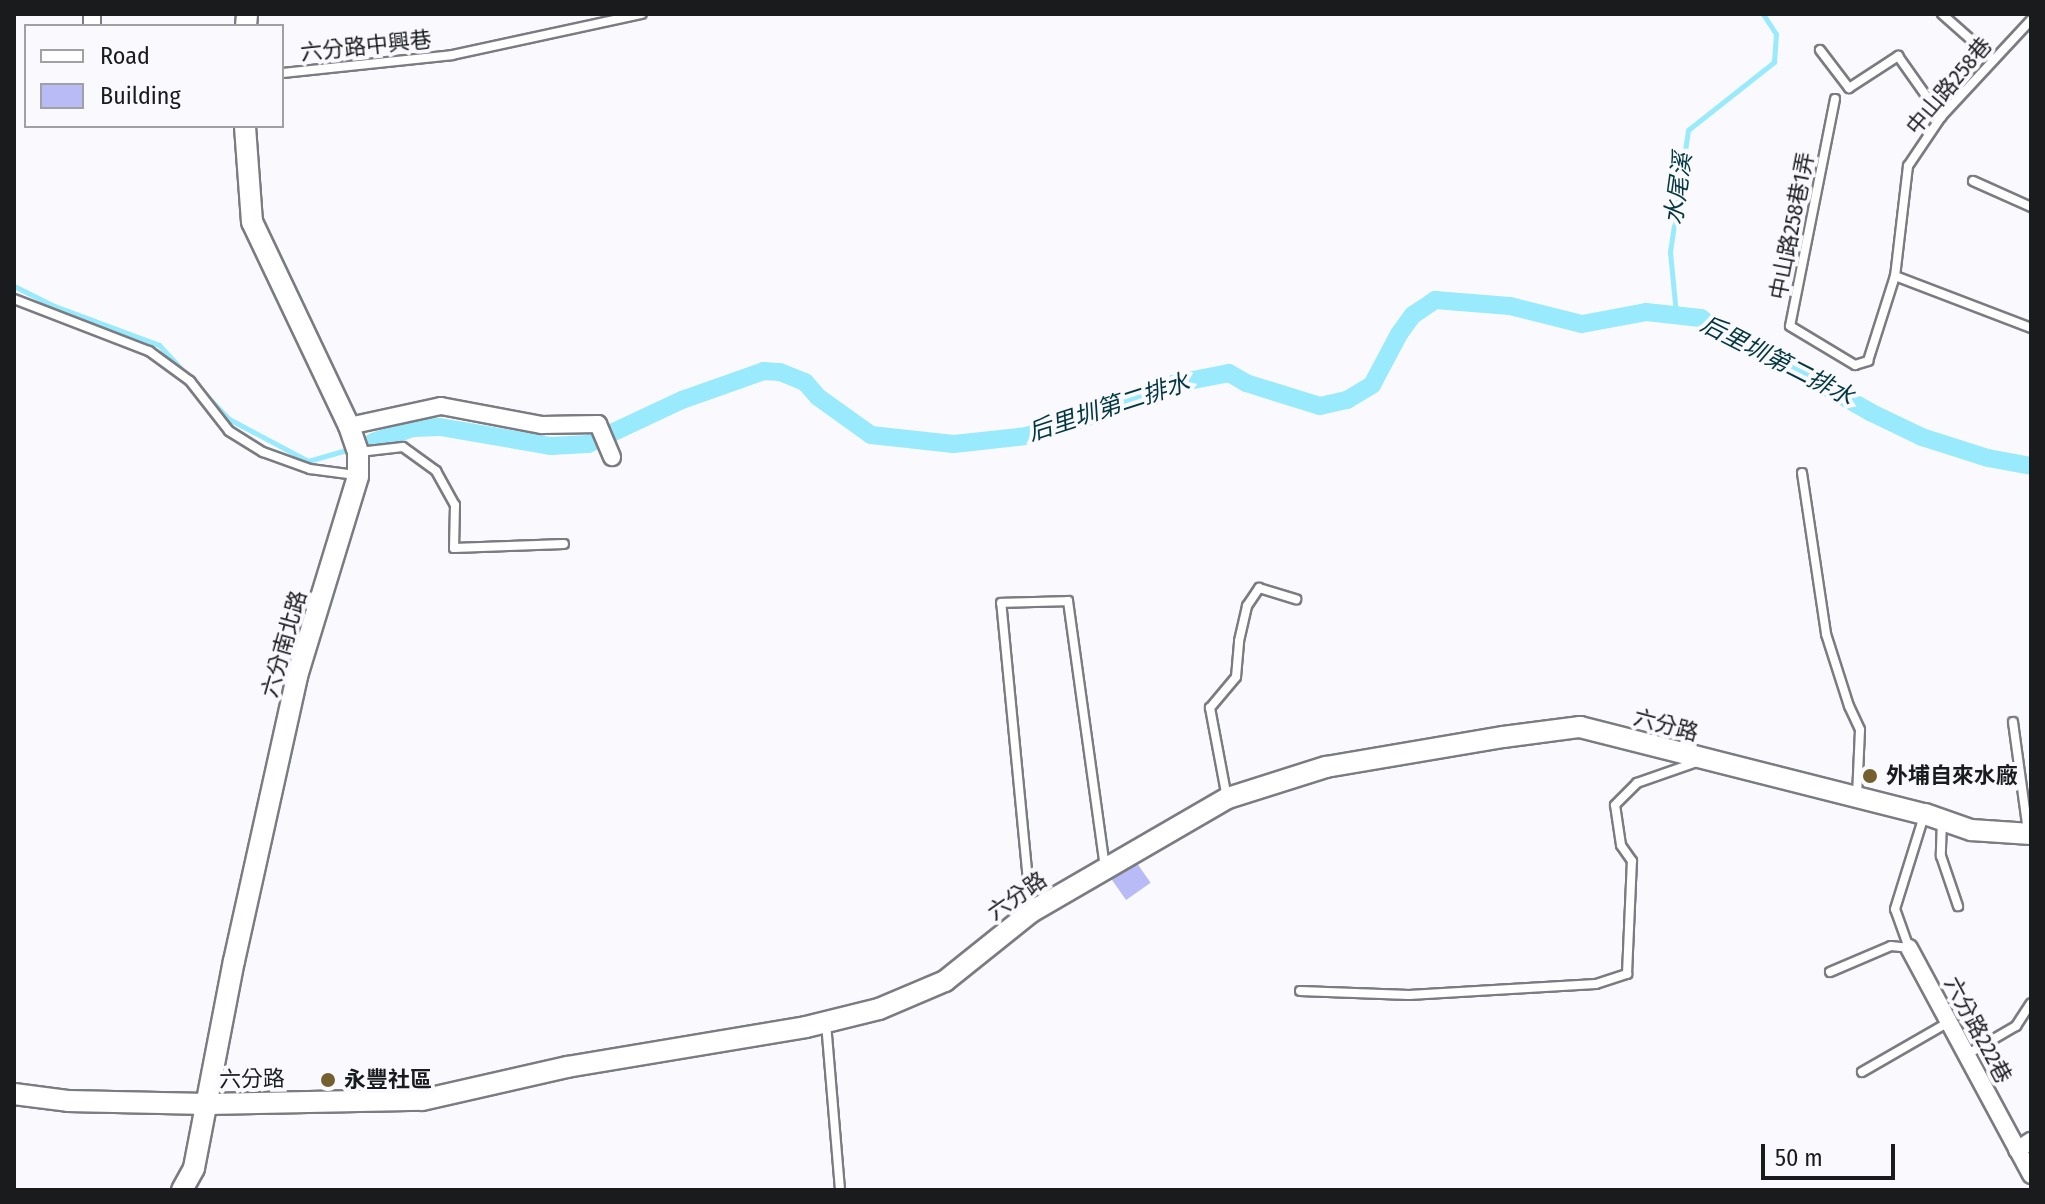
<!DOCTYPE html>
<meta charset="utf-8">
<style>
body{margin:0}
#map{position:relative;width:2045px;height:1204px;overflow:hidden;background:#fafafe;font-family:"Fira Sans Condensed","Noto Sans TC",sans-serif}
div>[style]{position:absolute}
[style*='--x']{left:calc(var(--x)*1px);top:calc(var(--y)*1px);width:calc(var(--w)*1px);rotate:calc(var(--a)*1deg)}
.stream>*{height:5px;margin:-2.5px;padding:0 2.5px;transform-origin:2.5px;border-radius:2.5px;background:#99eafc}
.canal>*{height:18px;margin:-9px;padding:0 9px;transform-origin:9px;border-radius:9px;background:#99eafc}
.building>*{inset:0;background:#b8bbf6;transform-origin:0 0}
.roads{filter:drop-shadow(2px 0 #7b7c82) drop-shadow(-2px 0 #7b7c82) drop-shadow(0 2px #7b7c82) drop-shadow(0 -2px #7b7c82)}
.service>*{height:8px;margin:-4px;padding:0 4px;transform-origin:4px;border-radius:4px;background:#fff}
.minor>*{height:16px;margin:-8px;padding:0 8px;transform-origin:8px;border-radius:8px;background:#fff}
.tertiary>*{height:20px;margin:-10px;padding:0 10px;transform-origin:10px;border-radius:10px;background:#fff}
.dots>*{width:22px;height:22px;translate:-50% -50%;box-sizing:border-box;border:4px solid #fafafe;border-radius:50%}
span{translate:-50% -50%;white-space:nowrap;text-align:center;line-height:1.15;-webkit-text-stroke:8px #fafafe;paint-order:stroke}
.street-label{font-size:22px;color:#1a1b1d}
.poi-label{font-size:22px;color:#1a1b1d;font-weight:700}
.left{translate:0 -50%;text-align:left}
.water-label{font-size:24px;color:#023741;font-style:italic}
.frame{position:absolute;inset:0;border:16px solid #1a1b1d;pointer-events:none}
.legend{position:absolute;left:24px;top:24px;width:260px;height:104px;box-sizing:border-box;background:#fafafe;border:2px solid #a0a1a4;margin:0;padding:10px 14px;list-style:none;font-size:24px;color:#1a1b1d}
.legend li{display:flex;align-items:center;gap:16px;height:40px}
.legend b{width:40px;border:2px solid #a0a1a4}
.scale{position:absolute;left:1761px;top:1144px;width:134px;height:36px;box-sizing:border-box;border:4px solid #1a1b1d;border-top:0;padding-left:10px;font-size:24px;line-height:28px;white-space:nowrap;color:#1a1b1d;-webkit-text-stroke:6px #fafafe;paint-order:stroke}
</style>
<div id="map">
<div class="stream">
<i style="--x:14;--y:286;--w:42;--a:26.6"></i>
<i style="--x:52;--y:305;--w:114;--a:20.5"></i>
<i style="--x:159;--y:345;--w:42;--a:46.9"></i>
<i style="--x:1676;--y:314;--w:62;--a:-95.5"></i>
<i style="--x:1670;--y:252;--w:123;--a:-81.6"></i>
<i style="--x:1688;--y:130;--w:110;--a:-38.3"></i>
<i style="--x:1774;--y:62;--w:28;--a:-86"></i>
<i style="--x:1776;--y:34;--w:24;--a:-123"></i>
<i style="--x:200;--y:389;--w:42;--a:46"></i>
<i style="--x:229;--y:419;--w:89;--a:28"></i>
<i style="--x:308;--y:461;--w:40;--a:-16"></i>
</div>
<div class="canal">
<i style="--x:373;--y:442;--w:42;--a:-19.3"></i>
<i style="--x:413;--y:428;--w:27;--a:-2"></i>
<i style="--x:440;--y:427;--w:113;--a:9.7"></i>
<i style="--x:551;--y:446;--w:37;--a:-3"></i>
<i style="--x:588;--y:444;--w:104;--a:-25.1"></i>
<i style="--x:682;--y:400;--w:87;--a:-19.5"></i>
<i style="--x:764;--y:371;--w:16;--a:4"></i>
<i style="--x:780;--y:372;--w:27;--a:22"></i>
<i style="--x:805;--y:382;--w:20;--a:49"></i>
<i style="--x:818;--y:397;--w:65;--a:35.6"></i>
<i style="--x:871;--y:435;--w:83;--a:6.2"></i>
<i style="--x:954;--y:444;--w:72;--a:-6.3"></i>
<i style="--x:1026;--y:436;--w:68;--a:-17.1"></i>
<i style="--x:1091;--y:416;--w:72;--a:-23.7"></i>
<i style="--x:1157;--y:387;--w:73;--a:-11"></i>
<i style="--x:1229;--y:373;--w:20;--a:30"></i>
<i style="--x:1246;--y:383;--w:77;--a:17.3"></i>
<i style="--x:1320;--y:406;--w:28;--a:-13"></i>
<i style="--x:1347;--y:400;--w:29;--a:-31"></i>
<i style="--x:1372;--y:385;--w:58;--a:-62.1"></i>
<i style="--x:1399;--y:334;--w:24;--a:-54"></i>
<i style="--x:1413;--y:315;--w:27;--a:-34"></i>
<i style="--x:1435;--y:300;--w:75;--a:4.6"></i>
<i style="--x:1510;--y:306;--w:74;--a:14"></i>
<i style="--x:1582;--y:324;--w:65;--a:-10.6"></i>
<i style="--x:1646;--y:312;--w:55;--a:6.2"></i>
<i style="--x:1701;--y:318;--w:16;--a:40"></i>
<i style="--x:1713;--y:328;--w:33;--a:21"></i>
<i style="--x:1744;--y:340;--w:145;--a:29.7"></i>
<i style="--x:1870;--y:412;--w:58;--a:25.7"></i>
<i style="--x:1922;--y:437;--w:69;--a:17.7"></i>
<i style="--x:1988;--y:458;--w:44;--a:10.5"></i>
</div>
<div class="building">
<i style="left:1134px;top:859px;width:29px;height:30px;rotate:55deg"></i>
</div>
<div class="roads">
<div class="service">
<i style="--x:1942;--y:14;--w:69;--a:41.5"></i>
<i style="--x:2031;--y:20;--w:132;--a:132.9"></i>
<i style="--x:1941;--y:117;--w:59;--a:124"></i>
<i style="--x:1908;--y:166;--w:111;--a:96.7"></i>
<i style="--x:1895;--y:276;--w:146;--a:20.9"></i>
<i style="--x:1820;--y:50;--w:48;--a:52.7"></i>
<i style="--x:1849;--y:88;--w:59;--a:-33.1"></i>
<i style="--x:1898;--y:56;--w:75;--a:54.8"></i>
<i style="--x:282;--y:73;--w:171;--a:-6"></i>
<i style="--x:452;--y:55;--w:194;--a:-12.2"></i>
<i style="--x:1835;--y:99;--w:231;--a:101.2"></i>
<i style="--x:1790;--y:326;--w:76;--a:31"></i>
<i style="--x:1855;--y:365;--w:14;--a:-17"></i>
<i style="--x:1868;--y:361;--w:89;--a:-72.4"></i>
<i style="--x:1973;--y:181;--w:64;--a:24.1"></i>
<i style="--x:14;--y:299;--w:145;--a:21.1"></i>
<i style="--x:149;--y:351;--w:51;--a:36.2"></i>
<i style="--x:190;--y:381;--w:63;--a:52"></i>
<i style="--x:229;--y:431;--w:40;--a:32"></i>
<i style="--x:263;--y:452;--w:50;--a:19.9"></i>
<i style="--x:310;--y:469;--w:46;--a:7.4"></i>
<i style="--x:359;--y:452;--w:44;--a:-6.5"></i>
<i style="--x:403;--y:447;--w:41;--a:36"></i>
<i style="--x:436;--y:471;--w:39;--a:61"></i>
<i style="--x:455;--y:505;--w:43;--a:91.3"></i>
<i style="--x:454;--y:548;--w:110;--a:-2.1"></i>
<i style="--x:1802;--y:473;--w:163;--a:81.5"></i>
<i style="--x:1826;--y:634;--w:76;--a:72.3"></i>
<i style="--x:1849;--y:706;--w:26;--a:65"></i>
<i style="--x:1860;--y:730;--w:66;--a:92.6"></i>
<i style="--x:2013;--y:722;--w:111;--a:82.2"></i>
<i style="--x:1227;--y:798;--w:92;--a:-100.7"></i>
<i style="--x:1210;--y:708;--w:40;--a:-50"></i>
<i style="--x:1236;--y:677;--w:36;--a:-85"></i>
<i style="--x:1239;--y:641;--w:36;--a:-77"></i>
<i style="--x:1247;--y:606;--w:22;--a:-56"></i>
<i style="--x:1259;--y:588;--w:39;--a:17"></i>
<i style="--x:1942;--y:820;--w:36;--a:92"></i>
<i style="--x:1941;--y:856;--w:53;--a:71.2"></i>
<i style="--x:1031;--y:912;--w:310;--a:-95.5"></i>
<i style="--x:1001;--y:603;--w:67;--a:-1.7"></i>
<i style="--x:1068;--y:601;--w:268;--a:82.1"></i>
<i style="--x:1830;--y:972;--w:66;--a:-23.1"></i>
<i style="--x:1891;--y:946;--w:18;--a:6"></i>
<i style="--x:1909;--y:948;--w:41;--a:-109.7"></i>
<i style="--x:1895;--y:909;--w:97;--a:-72.7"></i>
<i style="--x:1300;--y:991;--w:109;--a:2.1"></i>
<i style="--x:1409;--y:995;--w:187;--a:-3.4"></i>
<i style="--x:1596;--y:984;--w:33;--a:-18"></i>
<i style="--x:1627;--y:974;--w:113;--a:-87.5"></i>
<i style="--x:1632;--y:861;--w:19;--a:-125"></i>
<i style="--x:1621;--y:845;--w:40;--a:-98.5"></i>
<i style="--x:1615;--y:805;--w:31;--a:-45"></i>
<i style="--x:1637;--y:783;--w:64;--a:-19.3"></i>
<i style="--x:826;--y:1023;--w:168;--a:85.2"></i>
<i style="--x:1966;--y:1055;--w:58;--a:-30.1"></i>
<i style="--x:2016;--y:1026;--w:27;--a:-57"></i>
<i style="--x:1862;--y:1072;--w:100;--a:-29.9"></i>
</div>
<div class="minor">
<i style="--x:92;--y:14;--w:12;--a:90"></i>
<i style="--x:349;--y:426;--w:94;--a:-12.3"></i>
<i style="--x:441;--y:406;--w:103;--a:10.7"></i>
<i style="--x:542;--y:425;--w:56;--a:-1"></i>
<i style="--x:598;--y:424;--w:36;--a:67"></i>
<i style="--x:1909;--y:948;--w:258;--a:61.7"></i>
<i style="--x:2017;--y:1150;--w:17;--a:-33"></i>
</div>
<div class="tertiary">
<i style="--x:246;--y:26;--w:12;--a:-85"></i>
<i style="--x:14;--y:1094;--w:54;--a:7.4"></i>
<i style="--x:68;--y:1101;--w:139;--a:1.2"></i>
<i style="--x:207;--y:1104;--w:215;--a:-1.1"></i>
<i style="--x:422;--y:1100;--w:149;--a:-12.8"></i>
<i style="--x:567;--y:1067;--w:242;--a:-9.5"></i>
<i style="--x:806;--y:1027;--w:75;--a:-13.9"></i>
<i style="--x:879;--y:1009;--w:72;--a:-23"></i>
<i style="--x:945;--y:981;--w:110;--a:-38.7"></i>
<i style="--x:1031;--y:912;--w:228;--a:-30.1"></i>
<i style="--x:1228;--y:798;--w:103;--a:-17.6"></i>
<i style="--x:1326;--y:767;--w:180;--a:-9.6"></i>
<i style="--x:1503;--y:737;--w:78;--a:-7.4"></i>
<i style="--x:1580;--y:727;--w:356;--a:14.2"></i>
<i style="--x:1925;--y:814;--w:49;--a:19.2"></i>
<i style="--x:1971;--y:830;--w:60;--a:3.8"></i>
<i style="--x:182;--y:1190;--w:25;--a:-61"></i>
<i style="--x:194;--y:1168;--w:211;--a:-79.1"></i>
<i style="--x:234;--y:961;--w:292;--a:-77.5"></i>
<i style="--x:297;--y:676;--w:209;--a:-73"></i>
<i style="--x:358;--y:476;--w:24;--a:-90"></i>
<i style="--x:358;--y:452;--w:28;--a:-109"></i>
<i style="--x:349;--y:426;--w:226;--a:-115.4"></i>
<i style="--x:252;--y:222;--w:96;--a:-94.2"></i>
</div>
</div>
<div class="dots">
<i style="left:1870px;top:776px;background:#73602e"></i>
<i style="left:328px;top:1080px;background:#73602e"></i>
</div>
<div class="street-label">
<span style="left:366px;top:46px;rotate:-6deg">六分路中興巷</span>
<span style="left:1949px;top:86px;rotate:-50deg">中山路258巷</span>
<span style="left:1792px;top:226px;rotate:-79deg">中山路258巷1弄</span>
<span style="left:284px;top:644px;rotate:-74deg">六分南北路</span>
<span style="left:1666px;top:725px;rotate:15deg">六分路</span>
<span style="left:1017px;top:896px;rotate:-35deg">六分路</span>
<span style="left:1978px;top:1030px;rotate:62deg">六分路222巷</span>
<span style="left:252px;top:1079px;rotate:-1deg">六分路</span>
</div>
<div class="poi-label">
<span class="left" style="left:1886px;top:776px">外埔自來水廠</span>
<span class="left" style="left:344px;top:1080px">永豐社區</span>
</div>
<div class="water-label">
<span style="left:1679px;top:189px;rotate:-82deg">水尾溪</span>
<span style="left:1777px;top:361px;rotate:27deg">后里圳第二排水</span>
<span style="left:1109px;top:408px;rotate:-18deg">后里圳第二排水</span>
</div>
<div class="frame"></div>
<ul class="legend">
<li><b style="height:10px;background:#fff"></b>Road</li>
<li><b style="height:22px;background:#b8bbf6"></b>Building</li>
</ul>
<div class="scale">50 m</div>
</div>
